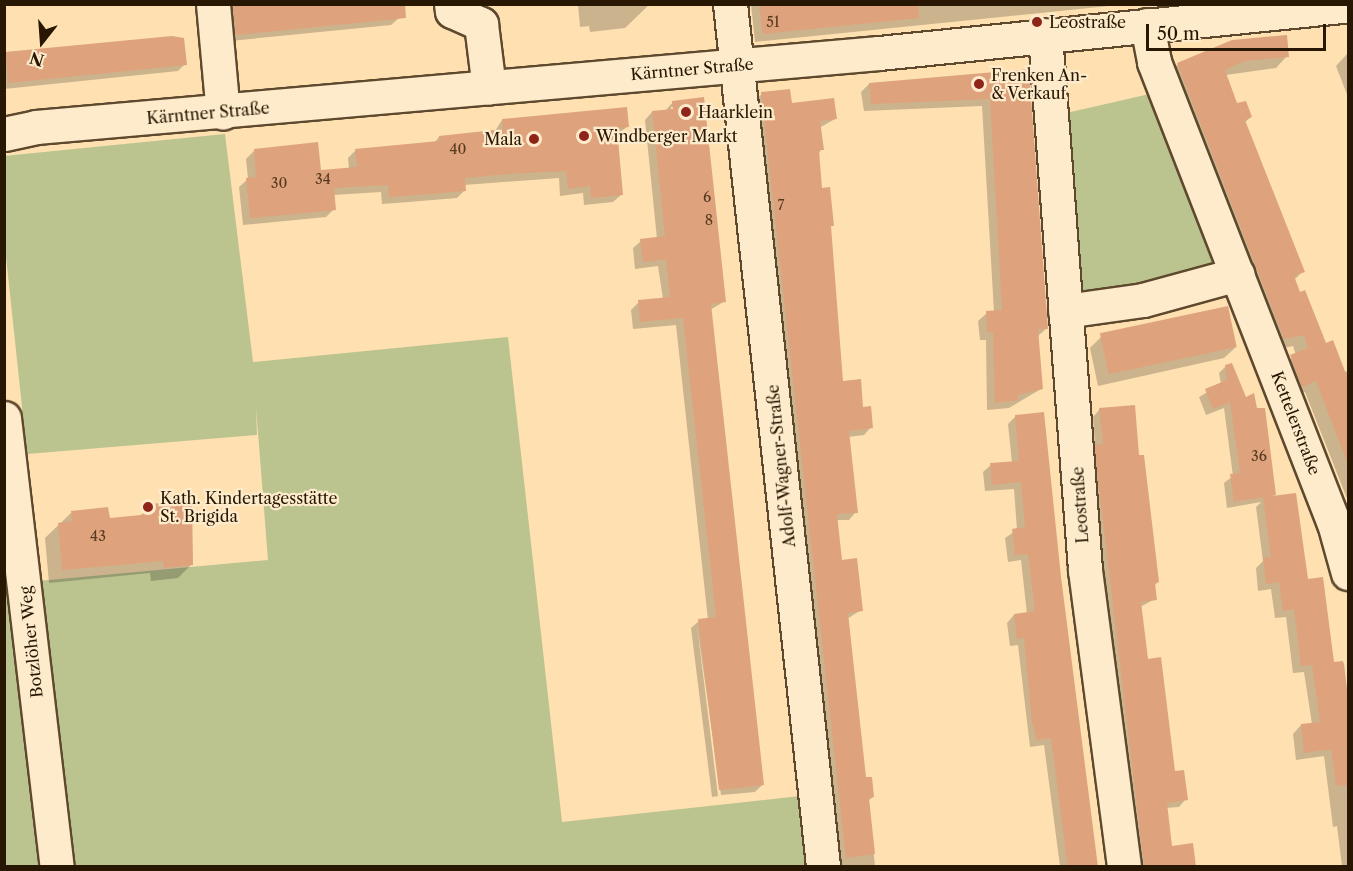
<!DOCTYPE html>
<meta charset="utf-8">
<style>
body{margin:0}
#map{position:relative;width:1353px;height:871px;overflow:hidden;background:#fee0b1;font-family:"Libre Caslon Text",serif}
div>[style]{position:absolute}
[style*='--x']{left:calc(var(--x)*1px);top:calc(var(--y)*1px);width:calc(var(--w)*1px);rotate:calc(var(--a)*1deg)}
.green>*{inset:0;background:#bbc38f}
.shadow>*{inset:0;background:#0003}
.building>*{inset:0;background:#dea37c;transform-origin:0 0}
.roads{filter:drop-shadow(2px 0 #5e492e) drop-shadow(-2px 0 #5e492e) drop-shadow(0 2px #5e492e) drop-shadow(0 -2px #5e492e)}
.minor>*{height:33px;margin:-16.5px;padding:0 16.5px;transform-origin:16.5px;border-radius:16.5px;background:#feebcc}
.dots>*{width:16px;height:16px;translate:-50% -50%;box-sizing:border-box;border:3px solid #feebcc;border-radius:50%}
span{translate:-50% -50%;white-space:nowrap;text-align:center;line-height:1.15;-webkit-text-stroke:4.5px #feebcc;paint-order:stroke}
.number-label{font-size:14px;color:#563a20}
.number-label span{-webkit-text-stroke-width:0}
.poi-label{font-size:16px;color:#281702}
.left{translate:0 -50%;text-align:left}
.right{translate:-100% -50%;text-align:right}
.street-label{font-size:16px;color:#281702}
.frame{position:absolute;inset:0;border:6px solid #281702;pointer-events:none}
.north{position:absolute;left:12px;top:12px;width:60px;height:60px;-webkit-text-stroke:4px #feebcc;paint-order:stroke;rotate:197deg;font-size:16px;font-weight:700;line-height:24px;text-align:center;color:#281702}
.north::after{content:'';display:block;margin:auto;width:21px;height:27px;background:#281702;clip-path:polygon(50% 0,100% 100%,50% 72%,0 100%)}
.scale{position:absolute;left:1146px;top:24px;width:180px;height:27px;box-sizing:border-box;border:3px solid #281702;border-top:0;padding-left:8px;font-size:18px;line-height:21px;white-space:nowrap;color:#281702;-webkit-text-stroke:4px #feebcc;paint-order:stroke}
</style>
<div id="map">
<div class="green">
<i style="clip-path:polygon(1154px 93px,1221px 263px,1152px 281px,1101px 290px,1079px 290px,1062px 114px)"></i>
<i style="clip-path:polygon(225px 134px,253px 362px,508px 337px,562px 822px,800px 796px,808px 866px,70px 866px,38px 581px,268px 560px,256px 407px,257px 435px,27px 454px,5px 247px,4px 156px)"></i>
<i style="clip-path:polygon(5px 476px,53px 866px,5px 866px)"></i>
</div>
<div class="shadow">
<i style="clip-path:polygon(578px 4px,650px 4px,625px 28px,590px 32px,589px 26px,580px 27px)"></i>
<i style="clip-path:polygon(751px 4px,1128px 4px,755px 42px)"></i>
<i style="clip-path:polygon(234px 5px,399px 18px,391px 25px,230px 41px,227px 13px)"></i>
<i style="clip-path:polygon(1348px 53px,1348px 97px,1336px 66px)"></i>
<i style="clip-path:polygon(4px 54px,6px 53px,185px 64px,178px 71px,4px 89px)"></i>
<i style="clip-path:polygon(1287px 56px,1276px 68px,1226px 75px,1236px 105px,1251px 117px,1244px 123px,1303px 271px,1294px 280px,1325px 345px,1344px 372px,1348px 371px,1348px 501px,1305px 392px,1291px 397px,1279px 368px,1296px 355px,1293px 346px,1273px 350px,1167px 76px,1178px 64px)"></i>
<i style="clip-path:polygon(1027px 71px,1047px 328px,1038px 336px,1041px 389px,1009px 408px,987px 410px,986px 340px,980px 340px,978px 321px,987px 313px,994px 312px,982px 106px,864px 111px,861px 92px,869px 84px)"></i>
<i style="clip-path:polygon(762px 94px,835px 119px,819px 128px,822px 149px,818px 154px,820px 190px,833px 225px,829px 228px,842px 383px,871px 427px,864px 435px,848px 437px,856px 512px,849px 520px,836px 520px,840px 561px,861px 610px,847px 619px,865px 779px,873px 797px,868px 801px,875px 866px,838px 866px,754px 101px)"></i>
<i style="clip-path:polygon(evenodd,703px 99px,725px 301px,710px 310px,763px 784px,755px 792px,721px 795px,697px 625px,718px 796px,712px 797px,691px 628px,699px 621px,708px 620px,676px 325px,633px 329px,631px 310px,639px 302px,663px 299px,658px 266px,635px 269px,633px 248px,641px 241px,657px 239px,645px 120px,652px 112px,665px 111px,673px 102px,703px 99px,671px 107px,674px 107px,674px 116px,672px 116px,671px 107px)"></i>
<i style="clip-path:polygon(502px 120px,627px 127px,616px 135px,621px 195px,613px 202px,584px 205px,583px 193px,560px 196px,559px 178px,464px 185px,465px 190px,457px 198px,409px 202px,382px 204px,381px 192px,333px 195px,334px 209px,326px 217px,243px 225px,239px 187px,248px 179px,246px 159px,254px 151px,320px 172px,349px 169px,348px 158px,356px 150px,434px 143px,439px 137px,495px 131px)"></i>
<i style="clip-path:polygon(1101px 337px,1236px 347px,1224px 358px,1098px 386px,1090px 348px)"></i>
<i style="clip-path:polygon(1226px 366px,1275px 494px,1271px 498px,1306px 581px,1333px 664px,1344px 663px,1348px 698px,1348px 866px,1342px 866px,1337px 826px,1333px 827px,1324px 756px,1296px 760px,1293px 734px,1301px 725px,1312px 724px,1304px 672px,1293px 673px,1286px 617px,1275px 618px,1271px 589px,1258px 591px,1256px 568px,1263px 561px,1256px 507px,1261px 502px,1227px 508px,1224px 483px,1233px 476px,1224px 408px,1206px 415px,1199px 397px,1221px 384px,1219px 373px)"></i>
<i style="clip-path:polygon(1100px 409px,1137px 457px,1158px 582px,1154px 586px,1155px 599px,1140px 607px,1147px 660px,1174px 772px,1186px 799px,1179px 807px,1166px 808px,1171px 847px,1193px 866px,1137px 866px,1088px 453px,1095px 446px,1093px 417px)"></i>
<i style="clip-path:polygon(1016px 416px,1059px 577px,1096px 866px,1060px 866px,1044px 745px,1030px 747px,1018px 645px,1010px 646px,1007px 623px,1014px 615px,1027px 614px,1021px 560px,1008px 562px,1005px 538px,1017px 530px,1014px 489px,985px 491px,983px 472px,991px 465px,1012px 463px,1008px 424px)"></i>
<i style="clip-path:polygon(151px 505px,191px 565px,178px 578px,151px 581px,150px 573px,49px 583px,45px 538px,71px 513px,108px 520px,140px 516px)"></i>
</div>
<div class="building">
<i style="clip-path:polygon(233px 4px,405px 4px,406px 18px,236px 35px)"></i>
<i style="clip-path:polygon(759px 4px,918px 4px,919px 18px,763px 34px)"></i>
<i style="clip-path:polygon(1287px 35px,1289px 57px,1245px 61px,1225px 70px,1237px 103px,1246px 101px,1252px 117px,1245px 120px,1305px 272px,1294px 276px,1300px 292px,1305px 290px,1326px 343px,1333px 340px,1348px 379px,1347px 462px,1316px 381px,1302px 387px,1290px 355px,1308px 348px,1304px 335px,1284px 339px,1177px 63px,1232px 40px)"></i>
<i style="clip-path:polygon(172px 36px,184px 38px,187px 65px,8px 83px,5px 52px)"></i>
<i style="clip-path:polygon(1029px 69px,1048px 329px,1038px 329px,1043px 389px,1018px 395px,1019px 400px,995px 403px,993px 332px,987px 332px,986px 311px,1002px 310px,990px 99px,871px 104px,869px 83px)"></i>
<i style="clip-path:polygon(790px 89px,792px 103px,834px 98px,837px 119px,820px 121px,824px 150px,819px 150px,822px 188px,830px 187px,834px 226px,831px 226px,843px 381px,861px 379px,863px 407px,871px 406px,873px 428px,849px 431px,858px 513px,837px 514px,842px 560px,857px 558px,863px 611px,848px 613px,866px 777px,872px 777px,874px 797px,869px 798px,875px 854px,846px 858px,761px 92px)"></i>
<i style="clip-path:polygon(704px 97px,726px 302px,711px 304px,764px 785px,719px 790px,698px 619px,716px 617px,683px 318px,640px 322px,638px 300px,670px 297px,666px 259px,643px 262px,640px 239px,665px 236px,652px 111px,673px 109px,672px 101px)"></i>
<i style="clip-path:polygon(627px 107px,629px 127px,617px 128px,623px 195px,591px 198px,590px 186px,568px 189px,566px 171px,508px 174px,465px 178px,466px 191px,418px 195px,389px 197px,388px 185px,334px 188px,336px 210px,250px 218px,246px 178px,256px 177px,254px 149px,318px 142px,321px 170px,357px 167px,355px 149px,439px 141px,439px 136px,503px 129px,502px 119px)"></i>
<i style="left:1228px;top:306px;width:42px;height:131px;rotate:78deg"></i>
<i style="clip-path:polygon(1232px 363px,1246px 397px,1254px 393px,1257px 408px,1265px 408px,1276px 495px,1234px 502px,1230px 474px,1240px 473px,1230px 402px,1213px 409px,1205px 389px,1227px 380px,1225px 365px)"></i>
<i style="clip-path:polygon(1135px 405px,1139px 455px,1144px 455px,1159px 582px,1155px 583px,1157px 600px,1141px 602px,1148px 659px,1161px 657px,1175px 771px,1184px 770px,1188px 800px,1167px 803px,1172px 846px,1193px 843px,1196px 867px,1145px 867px,1142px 848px,1094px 445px,1103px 444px,1099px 408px)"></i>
<i style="clip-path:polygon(1044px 412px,1061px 577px,1098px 867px,1068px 867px,1051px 738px,1037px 740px,1032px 722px,1024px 638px,1017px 639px,1014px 614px,1035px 611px,1028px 554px,1015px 555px,1012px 529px,1025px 527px,1021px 482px,992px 485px,990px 463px,1019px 461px,1015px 415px)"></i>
<i style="clip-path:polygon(1296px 493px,1308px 579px,1323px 577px,1334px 662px,1343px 661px,1348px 700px,1348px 785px,1336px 786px,1331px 749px,1304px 753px,1301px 724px,1320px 722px,1312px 665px,1301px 666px,1294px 609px,1283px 611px,1279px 582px,1266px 584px,1263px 558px,1271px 557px,1263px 497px)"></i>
<i style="clip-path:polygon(192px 500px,193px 565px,164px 568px,163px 561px,62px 570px,58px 523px,72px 521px,71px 511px,108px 507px,110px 518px,151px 514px,150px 504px)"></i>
</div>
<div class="roads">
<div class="minor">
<i style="--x:213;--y:4;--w:109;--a:84.8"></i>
<i style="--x:451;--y:4;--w:7;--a:82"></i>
<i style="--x:452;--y:11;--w:32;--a:24"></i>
<i style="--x:481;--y:24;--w:64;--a:82.9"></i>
<i style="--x:730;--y:4;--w:867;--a:83.84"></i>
<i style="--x:1147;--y:25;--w:38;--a:79"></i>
<i style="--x:1154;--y:62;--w:495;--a:68.7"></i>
<i style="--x:1334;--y:523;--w:52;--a:74.4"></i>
<i style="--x:1045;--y:35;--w:536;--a:85.72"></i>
<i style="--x:1085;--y:570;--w:299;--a:82.5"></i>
<i style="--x:4;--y:134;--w:33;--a:-12"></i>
<i style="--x:36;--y:127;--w:846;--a:-5.02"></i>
<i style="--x:879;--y:53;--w:471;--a:-5.8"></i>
<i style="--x:1065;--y:311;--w:79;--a:-8"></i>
<i style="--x:1143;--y:300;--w:98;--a:-15.3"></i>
<i style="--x:4;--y:418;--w:451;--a:83.3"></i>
</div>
</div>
<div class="dots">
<i style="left:1037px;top:22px;background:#8f2418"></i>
<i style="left:979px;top:84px;background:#8f2418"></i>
<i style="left:686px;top:112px;background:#8f2418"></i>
<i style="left:584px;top:136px;background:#8f2418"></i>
<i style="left:534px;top:139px;background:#8f2418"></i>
<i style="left:148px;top:507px;background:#8f2418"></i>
</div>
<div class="number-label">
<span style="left:773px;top:22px">51</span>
<span style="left:458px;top:149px">40</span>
<span style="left:323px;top:179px">34</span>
<span style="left:279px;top:183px">30</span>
<span style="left:707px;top:197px">6</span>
<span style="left:781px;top:205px">7</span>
<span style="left:709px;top:220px">8</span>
<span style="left:1259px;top:456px">36</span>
<span style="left:98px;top:536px">43</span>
</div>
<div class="poi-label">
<span class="left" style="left:1049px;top:22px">Leostraße</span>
<span class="left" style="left:991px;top:84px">Frenken An-<br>&amp; Verkauf</span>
<span class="left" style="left:698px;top:112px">Haarklein</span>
<span class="left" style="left:596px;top:136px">Windberger Markt</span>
<span class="right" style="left:522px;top:139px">Mala</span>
<span class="left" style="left:160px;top:507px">Kath. Kindertagesstätte<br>St. Brigida</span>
</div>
<div class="street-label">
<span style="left:692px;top:69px;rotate:-5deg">Kärntner Straße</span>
<span style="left:208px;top:113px;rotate:-5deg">Kärntner Straße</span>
<span style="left:1296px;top:423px;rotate:69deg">Kettelerstraße</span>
<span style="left:781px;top:466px;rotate:-96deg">Adolf-Wagner-Straße</span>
<span style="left:1080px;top:505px;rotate:-94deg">Leostraße</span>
<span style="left:31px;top:642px;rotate:-96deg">Botzlöher Weg</span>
</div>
<div class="frame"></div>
<div class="north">N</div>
<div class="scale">50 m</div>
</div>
